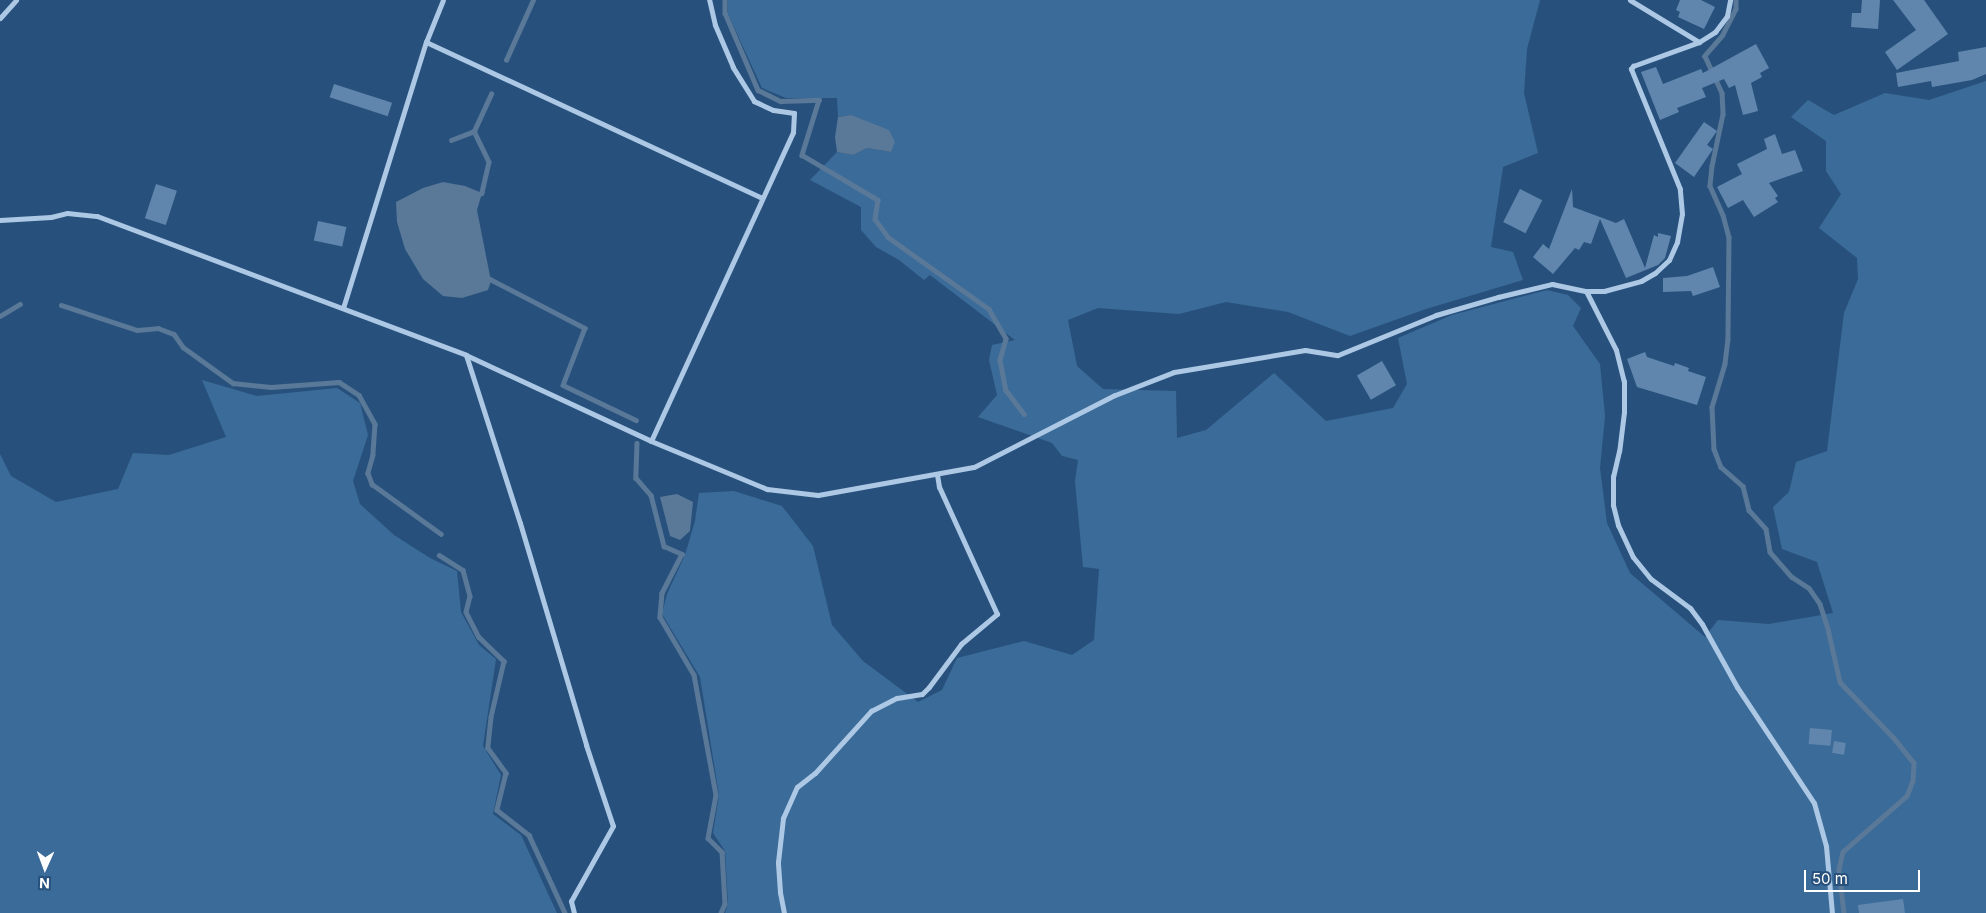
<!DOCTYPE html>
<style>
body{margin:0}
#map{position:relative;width:1986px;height:913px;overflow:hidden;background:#27517c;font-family:Inter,sans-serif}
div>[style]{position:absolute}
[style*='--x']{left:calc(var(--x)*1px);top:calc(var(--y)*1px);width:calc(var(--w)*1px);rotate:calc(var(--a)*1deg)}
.green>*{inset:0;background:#3b6b99}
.water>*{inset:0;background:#5a7897}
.stream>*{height:4.5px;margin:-2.25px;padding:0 2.25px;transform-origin:2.25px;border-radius:2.25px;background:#5a7897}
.building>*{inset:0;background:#6086ad;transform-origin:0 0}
.street>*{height:5px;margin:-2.5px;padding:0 2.5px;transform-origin:2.5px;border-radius:2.5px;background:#acc8e4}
span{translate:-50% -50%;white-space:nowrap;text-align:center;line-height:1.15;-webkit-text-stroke:4px #27517c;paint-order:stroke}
.north{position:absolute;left:20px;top:843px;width:50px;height:50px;-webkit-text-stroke:4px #27517c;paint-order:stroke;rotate:182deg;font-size:14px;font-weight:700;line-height:20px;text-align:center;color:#fff}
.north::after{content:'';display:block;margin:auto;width:18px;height:22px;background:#fff;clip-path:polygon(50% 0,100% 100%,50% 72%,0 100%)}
.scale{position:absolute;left:1804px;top:870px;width:116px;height:22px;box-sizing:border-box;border:2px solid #fff;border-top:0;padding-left:6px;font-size:15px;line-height:18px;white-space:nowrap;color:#fff;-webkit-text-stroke:4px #27517c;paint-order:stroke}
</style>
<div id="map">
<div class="green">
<i style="clip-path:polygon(728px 0,1540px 0,1527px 49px,1524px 93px,1538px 153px,1503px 167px,1491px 247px,1513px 252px,1523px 280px,1426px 309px,1350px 336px,1288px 312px,1226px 302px,1179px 314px,1098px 308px,1068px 320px,1077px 366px,1103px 389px,1176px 391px,1177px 438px,1206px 430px,1274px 373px,1326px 421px,1393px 408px,1407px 384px,1398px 338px,1452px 315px,1547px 290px,1568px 295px,1581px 308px,1573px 326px,1600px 364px,1605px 416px,1600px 468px,1607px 523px,1630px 573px,1705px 637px,1718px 620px,1769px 624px,1833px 613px,1817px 562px,1782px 549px,1773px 507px,1789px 492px,1796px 462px,1827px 451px,1844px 313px,1858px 279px,1857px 258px,1819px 228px,1841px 194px,1826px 171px,1826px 141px,1791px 117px,1808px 100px,1834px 115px,1885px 93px,1929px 100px,1986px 81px,1986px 913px,725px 913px,728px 904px,725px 851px,713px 833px,719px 795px,700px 677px,662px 614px,667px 594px,685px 555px,695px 521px,699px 493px,734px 491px,782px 506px,813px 546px,832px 625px,863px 661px,918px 702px,942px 690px,957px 658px,1024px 641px,1072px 655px,1094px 640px,1099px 569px,1083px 567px,1075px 481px,1078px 460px,1062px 456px,1052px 443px,978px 417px,997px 395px,989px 360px,992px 345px,1015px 340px,930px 275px,924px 280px,899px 260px,876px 247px,861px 230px,861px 207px,810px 180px,837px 152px,853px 155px,867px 148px,891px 152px,851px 115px,838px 117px,837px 98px,786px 98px,762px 88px,728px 14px)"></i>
<i style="clip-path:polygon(202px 380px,257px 396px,337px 388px,360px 403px,368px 435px,353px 481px,360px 504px,394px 535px,430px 558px,457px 571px,461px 612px,479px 645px,496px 659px,483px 746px,501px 775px,493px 814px,521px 835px,557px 913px,0 913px,0 454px,11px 476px,56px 502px,118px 489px,133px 453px,169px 455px,226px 437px)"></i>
</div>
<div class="water">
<i style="clip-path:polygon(851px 115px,889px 130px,895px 142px,891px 152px,867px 148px,853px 155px,837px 152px,835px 137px,838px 117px)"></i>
<i style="clip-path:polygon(443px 182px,465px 186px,482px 193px,477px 210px,491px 281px,488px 290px,462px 298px,443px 296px,423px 279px,405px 249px,397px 222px,396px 202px,423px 188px)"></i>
<i style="clip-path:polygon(677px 494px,693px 502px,690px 531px,680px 540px,670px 536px,660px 497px)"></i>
</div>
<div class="stream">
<i style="--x:725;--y:0;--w:13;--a:90"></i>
<i style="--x:725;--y:13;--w:84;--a:66.8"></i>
<i style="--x:758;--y:90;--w:25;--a:26"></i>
<i style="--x:781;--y:101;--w:38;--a:-2"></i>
<i style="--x:819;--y:100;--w:58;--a:107.2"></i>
<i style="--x:802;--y:155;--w:88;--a:30.6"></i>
<i style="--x:878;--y:200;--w:19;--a:99"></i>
<i style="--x:875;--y:219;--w:22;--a:54"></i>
<i style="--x:888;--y:237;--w:124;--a:35.5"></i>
<i style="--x:989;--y:309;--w:34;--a:60"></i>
<i style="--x:1006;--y:339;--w:22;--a:106"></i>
<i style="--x:1000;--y:360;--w:31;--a:79"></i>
<i style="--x:1006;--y:390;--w:30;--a:53"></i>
<i style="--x:1736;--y:0;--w:9;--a:90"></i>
<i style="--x:1736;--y:9;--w:29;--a:117"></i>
<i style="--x:1723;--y:35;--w:28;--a:131"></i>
<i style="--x:1705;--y:56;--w:41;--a:65.3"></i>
<i style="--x:1722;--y:93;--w:21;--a:87"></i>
<i style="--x:1723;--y:114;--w:53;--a:101.9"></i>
<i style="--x:1712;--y:166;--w:20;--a:96"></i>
<i style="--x:1710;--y:186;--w:32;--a:66"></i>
<i style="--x:1723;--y:215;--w:23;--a:75"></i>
<i style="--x:1729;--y:237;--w:102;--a:90.6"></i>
<i style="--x:1728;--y:339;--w:25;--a:97"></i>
<i style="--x:1725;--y:364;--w:45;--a:106.8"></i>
<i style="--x:1712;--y:407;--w:42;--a:87.3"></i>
<i style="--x:1714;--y:449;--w:19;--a:69"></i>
<i style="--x:1721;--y:467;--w:29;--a:41"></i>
<i style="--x:1743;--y:486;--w:25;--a:76"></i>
<i style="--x:1749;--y:510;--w:25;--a:48"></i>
<i style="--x:1766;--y:529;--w:23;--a:80"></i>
<i style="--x:1770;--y:552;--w:33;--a:49"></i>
<i style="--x:1792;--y:577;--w:20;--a:33"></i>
<i style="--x:1809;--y:588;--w:19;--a:55"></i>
<i style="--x:1820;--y:604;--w:26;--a:72"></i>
<i style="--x:1828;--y:629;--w:54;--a:77.2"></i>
<i style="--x:1840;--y:682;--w:76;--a:46.1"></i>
<i style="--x:1893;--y:737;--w:33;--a:51"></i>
<i style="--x:1914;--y:763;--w:18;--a:93"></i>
<i style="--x:1913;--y:781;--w:16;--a:112"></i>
<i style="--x:1907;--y:796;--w:85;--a:138.8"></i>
<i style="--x:1843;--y:852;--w:18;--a:103"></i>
<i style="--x:1839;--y:870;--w:43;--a:83.4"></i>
<i style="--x:506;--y:60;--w:66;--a:-65.8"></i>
<i style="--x:474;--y:131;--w:34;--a:64"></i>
<i style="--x:489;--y:162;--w:32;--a:103"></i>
<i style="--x:482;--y:193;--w:6;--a:149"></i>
<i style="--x:451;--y:140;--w:25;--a:-21"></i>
<i style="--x:474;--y:131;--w:41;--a:-65.3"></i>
<i style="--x:488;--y:278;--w:109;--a:27.3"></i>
<i style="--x:585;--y:328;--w:61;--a:111.1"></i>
<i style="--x:563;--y:385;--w:81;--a:25.6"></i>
<i style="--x:61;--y:305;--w:80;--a:18.2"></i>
<i style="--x:137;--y:330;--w:21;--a:-5"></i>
<i style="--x:158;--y:328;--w:17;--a:21"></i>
<i style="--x:174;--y:334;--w:16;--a:55"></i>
<i style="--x:183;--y:347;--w:62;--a:35.8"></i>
<i style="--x:233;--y:383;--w:38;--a:6"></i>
<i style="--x:271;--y:387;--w:68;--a:-4.2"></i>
<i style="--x:339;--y:382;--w:24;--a:33"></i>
<i style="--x:359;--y:395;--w:33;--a:61"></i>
<i style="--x:375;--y:424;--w:31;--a:94"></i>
<i style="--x:373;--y:455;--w:19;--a:106"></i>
<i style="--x:368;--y:473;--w:12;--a:70"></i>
<i style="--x:372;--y:484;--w:85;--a:35.9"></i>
<i style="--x:0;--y:316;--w:23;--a:-31"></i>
<i style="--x:637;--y:443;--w:35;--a:92"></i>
<i style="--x:636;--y:478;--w:23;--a:49"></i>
<i style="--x:651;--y:495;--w:53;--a:75.7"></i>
<i style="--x:664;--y:546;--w:20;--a:24"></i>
<i style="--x:682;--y:554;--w:44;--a:117.1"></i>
<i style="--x:662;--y:593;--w:24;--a:95"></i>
<i style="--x:660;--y:617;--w:67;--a:59.6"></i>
<i style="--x:694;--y:675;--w:122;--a:79.6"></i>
<i style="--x:716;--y:795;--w:44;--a:100.5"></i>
<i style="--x:708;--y:838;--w:20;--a:45"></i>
<i style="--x:722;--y:852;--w:52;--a:86.7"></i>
<i style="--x:725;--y:904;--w:10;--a:114"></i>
<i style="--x:439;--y:555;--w:28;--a:32"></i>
<i style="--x:463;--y:570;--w:27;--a:75"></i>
<i style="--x:470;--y:596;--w:16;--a:104"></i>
<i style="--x:466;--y:612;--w:28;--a:63"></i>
<i style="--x:479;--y:637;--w:35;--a:44"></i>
<i style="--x:504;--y:661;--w:57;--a:103.1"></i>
<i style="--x:491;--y:717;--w:31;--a:96"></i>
<i style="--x:488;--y:748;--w:31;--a:54"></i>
<i style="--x:506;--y:773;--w:38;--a:104"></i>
<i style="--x:497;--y:810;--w:41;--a:38"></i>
<i style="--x:529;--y:835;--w:86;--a:65.2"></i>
</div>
<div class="building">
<i style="clip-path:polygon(1680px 0,1701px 0,1715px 7px,1704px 29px,1678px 17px,1680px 12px,1676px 10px)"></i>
<i style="clip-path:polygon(1862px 0,1880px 0,1878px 29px,1851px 27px,1852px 13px,1861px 13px)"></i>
<i style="clip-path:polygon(1893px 0,1924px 0,1948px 34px,1897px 70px,1885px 52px,1916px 30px)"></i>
<i style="clip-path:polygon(1756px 44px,1769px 68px,1760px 73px,1762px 77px,1751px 83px,1758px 111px,1743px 115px,1735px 85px,1729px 88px,1724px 79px,1702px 88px,1706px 97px,1677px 108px,1679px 112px,1660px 120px,1641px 72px,1656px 67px,1663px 84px,1701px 69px,1703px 73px)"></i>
<i style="clip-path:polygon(1986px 47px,1986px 74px,1972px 80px,1932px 87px,1931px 81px,1898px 87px,1896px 73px,1959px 61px,1958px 52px)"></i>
<i style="left:334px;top:84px;width:61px;height:14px;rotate:18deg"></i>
<i style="clip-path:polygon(1704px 122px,1717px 131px,1707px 145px,1713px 149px,1694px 177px,1675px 163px)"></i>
<i style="clip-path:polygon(1775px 134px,1782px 154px,1795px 150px,1803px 171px,1769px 183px,1778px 196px,1775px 198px,1778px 202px,1754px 217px,1743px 200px,1728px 208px,1717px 187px,1742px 174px,1737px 164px,1767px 149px,1764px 139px)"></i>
<i style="left:156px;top:184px;width:22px;height:36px;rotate:18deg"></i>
<i style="left:1520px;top:189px;width:25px;height:37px;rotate:27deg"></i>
<i style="clip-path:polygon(1572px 189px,1573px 207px,1616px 223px,1624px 219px,1645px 268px,1654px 235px,1658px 237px,1658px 233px,1671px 236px,1665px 258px,1658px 265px,1626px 278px,1600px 219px,1591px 244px,1584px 242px,1579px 250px,1575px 248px,1553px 274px,1533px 257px,1543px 244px,1549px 249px)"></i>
<i style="left:318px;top:221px;width:29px;height:20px;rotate:12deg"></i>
<i style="clip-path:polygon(1713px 267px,1720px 287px,1693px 296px,1691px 291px,1663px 292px,1663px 278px,1687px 276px)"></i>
<i style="clip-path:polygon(1645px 352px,1647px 357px,1674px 366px,1675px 363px,1689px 368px,1688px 371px,1706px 377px,1697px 405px,1637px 387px,1627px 359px)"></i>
<i style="left:1382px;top:361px;width:28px;height:29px;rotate:60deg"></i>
<i style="left:1810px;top:728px;width:22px;height:16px;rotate:5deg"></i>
<i style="left:1834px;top:741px;width:12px;height:12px;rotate:9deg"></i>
<i style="clip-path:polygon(1903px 899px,1905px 913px,1859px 913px,1858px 905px)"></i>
</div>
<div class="street">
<i style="--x:1630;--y:0;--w:81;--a:31.3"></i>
<i style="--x:0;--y:18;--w:24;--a:-48"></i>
<i style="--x:426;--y:42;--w:370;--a:24.9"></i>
<i style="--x:0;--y:220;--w:51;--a:-3.4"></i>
<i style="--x:51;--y:217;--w:16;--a:-14"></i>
<i style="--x:67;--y:213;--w:30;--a:6"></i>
<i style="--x:97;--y:216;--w:394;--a:20.6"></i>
<i style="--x:466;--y:355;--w:204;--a:24.9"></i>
<i style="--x:651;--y:441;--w:126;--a:22.5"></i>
<i style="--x:767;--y:489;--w:51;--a:6.7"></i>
<i style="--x:818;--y:495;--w:158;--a:-10.2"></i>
<i style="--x:974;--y:467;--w:158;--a:-27.1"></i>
<i style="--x:1115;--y:395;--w:63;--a:-21.3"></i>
<i style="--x:1174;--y:372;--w:133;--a:-9.5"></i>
<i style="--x:1305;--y:350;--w:33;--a:9"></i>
<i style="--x:1338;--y:355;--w:106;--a:-22.2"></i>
<i style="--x:1436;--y:315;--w:65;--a:-16.2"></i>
<i style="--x:1498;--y:297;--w:56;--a:-13.5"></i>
<i style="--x:1552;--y:284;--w:35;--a:12"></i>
<i style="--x:1586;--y:291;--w:18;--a:0"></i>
<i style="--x:1604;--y:291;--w:38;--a:-15"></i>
<i style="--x:1641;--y:281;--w:16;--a:-30"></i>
<i style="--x:1655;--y:273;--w:19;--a:-43"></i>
<i style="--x:1669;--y:260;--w:20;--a:-66"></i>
<i style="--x:1677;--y:242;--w:28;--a:-80"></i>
<i style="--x:1682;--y:214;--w:25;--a:-95"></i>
<i style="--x:1680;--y:189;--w:130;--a:-112.2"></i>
<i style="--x:1631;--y:69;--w:4;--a:-56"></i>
<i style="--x:1633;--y:66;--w:70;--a:-20"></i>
<i style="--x:1699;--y:42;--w:19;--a:-32"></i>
<i style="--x:1715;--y:32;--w:20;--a:-53"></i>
<i style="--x:1727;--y:16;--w:16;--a:-79"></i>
<i style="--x:1586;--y:291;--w:66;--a:63"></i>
<i style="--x:1616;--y:350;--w:32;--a:76"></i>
<i style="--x:1624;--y:381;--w:31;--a:90"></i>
<i style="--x:1624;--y:412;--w:39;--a:97"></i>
<i style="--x:1619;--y:451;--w:26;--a:103"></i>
<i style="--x:1613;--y:476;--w:29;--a:90"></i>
<i style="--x:1613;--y:505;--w:21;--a:76"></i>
<i style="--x:1618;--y:525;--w:35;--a:65"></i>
<i style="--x:1633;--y:557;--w:28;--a:51"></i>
<i style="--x:1651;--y:579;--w:49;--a:36.6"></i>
<i style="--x:1690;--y:608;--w:20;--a:53"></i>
<i style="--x:1702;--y:624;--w:72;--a:60.9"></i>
<i style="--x:1737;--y:687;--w:139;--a:56.4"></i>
<i style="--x:1814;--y:803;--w:45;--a:74.4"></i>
<i style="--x:1826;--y:846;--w:67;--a:84.9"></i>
<i style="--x:343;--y:308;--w:279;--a:-72.7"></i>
<i style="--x:426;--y:42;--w:45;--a:-68"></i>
<i style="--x:466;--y:355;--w:176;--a:72.2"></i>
<i style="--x:520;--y:523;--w:232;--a:73.4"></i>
<i style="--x:586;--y:745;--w:85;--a:71.6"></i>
<i style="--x:613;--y:826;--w:86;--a:119.2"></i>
<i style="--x:571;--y:901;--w:12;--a:76"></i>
<i style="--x:651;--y:441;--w:340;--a:-65.3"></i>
<i style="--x:793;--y:132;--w:19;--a:-87"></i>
<i style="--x:794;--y:113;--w:21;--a:-172"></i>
<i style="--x:773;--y:110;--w:21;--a:-155"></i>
<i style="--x:754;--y:101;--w:40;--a:-122"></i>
<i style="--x:733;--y:67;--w:46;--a:-113.2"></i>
<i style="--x:715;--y:25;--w:26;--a:-103"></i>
<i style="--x:784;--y:913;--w:21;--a:-101"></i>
<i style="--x:780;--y:892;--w:30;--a:-94"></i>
<i style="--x:778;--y:862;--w:44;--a:-83.5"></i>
<i style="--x:783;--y:818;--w:34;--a:-66"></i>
<i style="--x:797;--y:787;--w:23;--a:-38"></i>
<i style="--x:815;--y:773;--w:84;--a:-47.9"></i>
<i style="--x:871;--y:711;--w:29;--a:-27"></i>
<i style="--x:897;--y:698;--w:25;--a:-9"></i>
<i style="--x:922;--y:694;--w:10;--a:-45"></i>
<i style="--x:929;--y:687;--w:54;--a:-53.3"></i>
<i style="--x:961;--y:644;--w:47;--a:-39.8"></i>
<i style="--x:997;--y:614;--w:140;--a:-114.5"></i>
<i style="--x:939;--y:487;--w:12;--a:-99"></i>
</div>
<div class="north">N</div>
<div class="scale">50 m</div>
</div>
